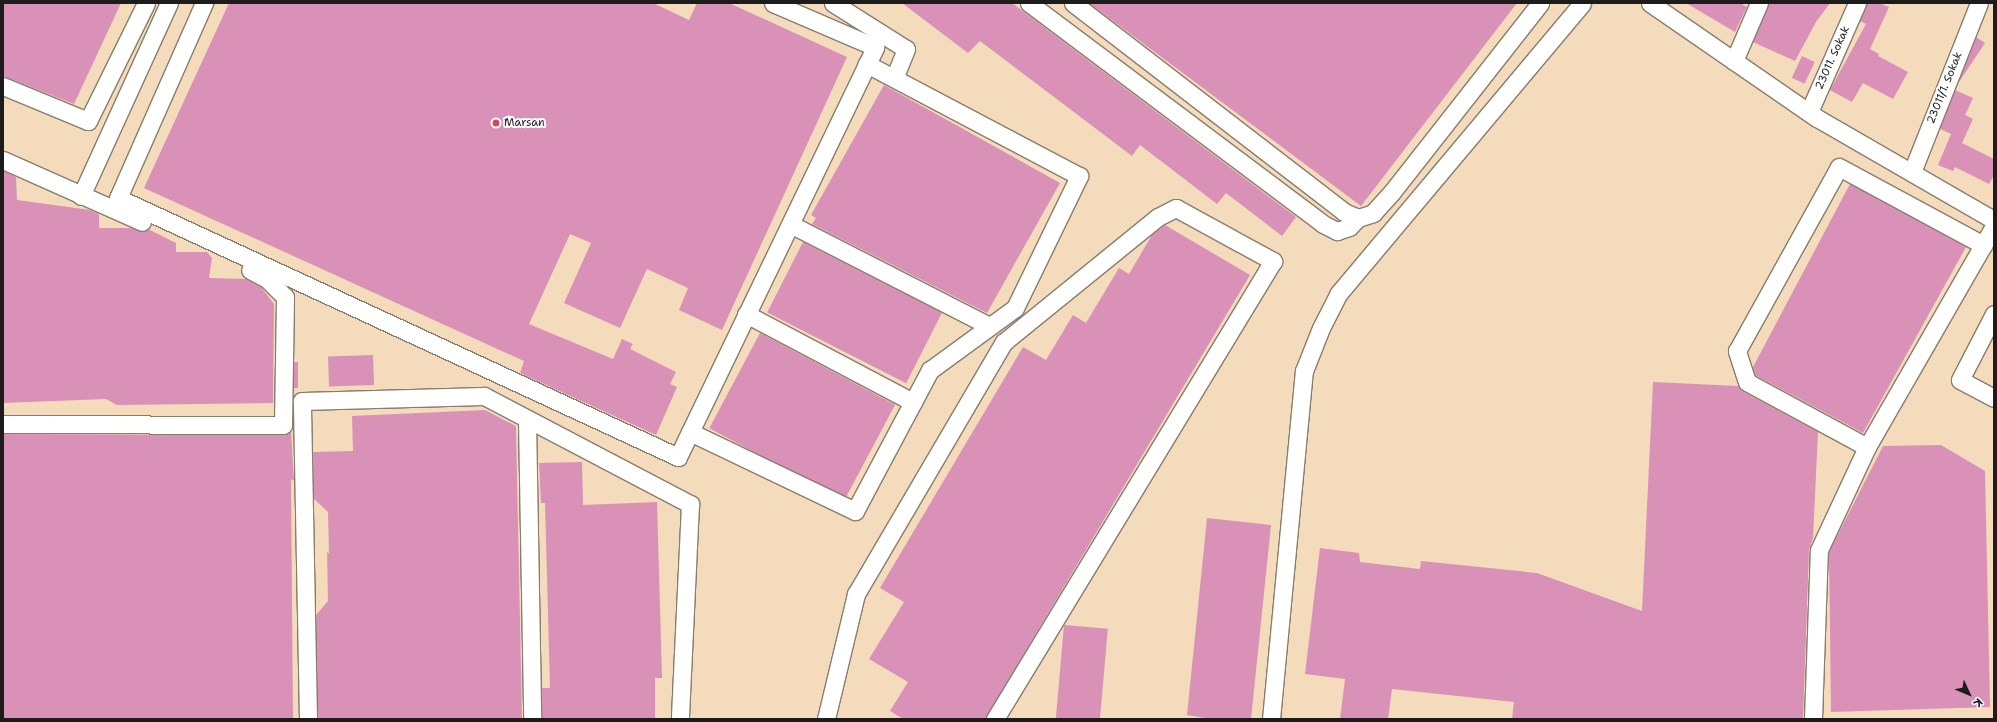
<!DOCTYPE html>
<style>
body{margin:0}
#map{position:relative;width:1997px;height:722px;overflow:hidden;background:#f3dbbc;font-family:"Shantell Sans",sans-serif}
div>[style]{position:absolute}
[style*='--x']{left:calc(var(--x)*1px);top:calc(var(--y)*1px);width:calc(var(--w)*1px);rotate:calc(var(--a)*1deg)}
.building>*{inset:0;background:#d991b7;transform-origin:0 0}
.roads{filter:drop-shadow(1px 0 #887c6c) drop-shadow(-1px 0 #887c6c) drop-shadow(0 1px #887c6c) drop-shadow(0 -1px #887c6c)}
.minor>*{height:17px;margin:-8.5px;padding:0 8.5px;transform-origin:8.5px;border-radius:8.5px;background:#fff}
.dots>*{width:11px;height:11px;translate:-50% -50%;box-sizing:border-box;border:2px solid #fff;border-radius:50%}
span{translate:-50% -50%;white-space:nowrap;text-align:center;line-height:1.15;-webkit-text-stroke:4px #fff;paint-order:stroke}
.street-label{font-size:11px;color:#1c1c1c}
.poi-label{font-size:11px;color:#1c1c1c}
.left{translate:0 -50%;text-align:left}
.frame{position:absolute;inset:0;border:4px solid #1c1c1c;pointer-events:none}
.north{position:absolute;left:1949px;top:674px;width:40px;height:40px;-webkit-text-stroke:3px #fff;paint-order:stroke;rotate:134deg;font-size:11px;font-weight:700;line-height:16px;text-align:center;color:#1c1c1c}
.north::after{content:'';display:block;margin:auto;width:14px;height:18px;background:#1c1c1c;clip-path:polygon(50% 0,100% 100%,50% 72%,0 100%)}
</style>
<div id="map">
<div class="building">
<i style="clip-path:polygon(3px 3px,121px 3px,74px 104px,3px 76px)"></i>
<i style="clip-path:polygon(229px 3px,653px 3px,689px 20px,697px 3px,729px 3px,847px 57px,722px 330px,679px 310px,688px 288px,647px 269px,620px 328px,564px 303px,591px 243px,570px 234px,529px 324px,613px 359px,622px 339px,633px 344px,630px 349px,676px 372px,670px 384px,677px 387px,656px 435px,520px 373px,524px 361px,144px 188px)"></i>
<i style="clip-path:polygon(902px 3px,1012px 3px,1296px 217px,1282px 236px,1226px 193px,1217px 204px,1140px 145px,1132px 156px,980px 41px,968px 53px)"></i>
<i style="clip-path:polygon(1089px 3px,1517px 3px,1361px 206px)"></i>
<i style="clip-path:polygon(1686px 3px,1740px 3px,1747px 7px,1735px 32px)"></i>
<i style="clip-path:polygon(1769px 3px,1830px 3px,1816px 22px,1795px 61px,1753px 42px)"></i>
<i style="clip-path:polygon(1867px 3px,1879px 3px,1889px 7px,1870px 49px,1879px 54px,1878px 56px,1908px 72px,1893px 99px,1863px 83px,1852px 102px,1830px 90px,1866px 24px,1860px 21px)"></i>
<i style="clip-path:polygon(1976px 37px,1985px 43px,1959px 82px,1959px 81px)"></i>
<i style="left:1802px;top:56px;width:14px;height:24px;rotate:25deg"></i>
<i style="clip-path:polygon(884px 85px,1060px 183px,987px 313px,812px 224px,816px 218px,811px 215px)"></i>
<i style="clip-path:polygon(1955px 90px,1973px 98px,1965px 115px,1973px 119px,1962px 143px,1994px 159px,1994px 175px,1989px 184px,1955px 167px,1953px 171px,1938px 165px,1951px 134px,1940px 129px)"></i>
<i style="clip-path:polygon(3px 171px,16px 177px,17px 200px,90px 210px,99px 214px,99px 228px,131px 228px,143px 232px,148px 229px,176px 243px,176px 252px,207px 252px,212px 258px,209px 278px,246px 279px,261px 287px,274px 304px,273px 403px,117px 405px,106px 399px,3px 403px)"></i>
<i style="clip-path:polygon(1850px 184px,1966px 247px,1863px 433px,1755px 375px,1753px 367px)"></i>
<i style="clip-path:polygon(1165px 225px,1250px 275px,985px 719px,903px 719px,890px 711px,908px 682px,869px 659px,904px 602px,880px 588px,1023px 347px,1046px 360px,1073px 315px,1086px 323px,1119px 268px,1129px 274px,1152px 235px)"></i>
<i style="left:803px;top:242px;width:156px;height:79px;rotate:27deg"></i>
<i style="left:760px;top:333px;width:153px;height:108px;rotate:28deg"></i>
<i style="left:373px;top:355px;width:30px;height:45px;rotate:88deg"></i>
<i style="left:294px;top:362px;width:4px;height:26px"></i>
<i style="clip-path:polygon(1653px 382px,1738px 386px,1742px 391px,1818px 432px,1813px 538px,1809px 550px,1803px 719px,1512px 719px,1514px 702px,1392px 689px,1388px 719px,1340px 719px,1345px 679px,1305px 674px,1320px 548px,1359px 553px,1360px 562px,1420px 569px,1421px 561px,1537px 573px,1642px 611px)"></i>
<i style="clip-path:polygon(485px 410px,516px 426px,522px 719px,318px 719px,316px 615px,328px 601px,327px 552px,329px 554px,328px 512px,314px 499px,313px 452px,353px 451px,352px 416px)"></i>
<i style="clip-path:polygon(291px 431px,294px 481px,291px 479px,293px 719px,3px 719px,3px 434px,283px 435px)"></i>
<i style="clip-path:polygon(1941px 445px,1985px 471px,1990px 707px,1831px 712px,1829px 552px,1883px 446px)"></i>
<i style="clip-path:polygon(582px 462px,583px 505px,657px 502px,662px 678px,655px 678px,655px 719px,542px 719px,541px 688px,550px 688px,545px 503px,541px 503px,539px 463px)"></i>
<i style="clip-path:polygon(1207px 518px,1271px 525px,1251px 719px,1211px 719px,1187px 715px)"></i>
<i style="left:1064px;top:625px;width:44px;height:94px;rotate:5deg"></i>
</div>
<div class="roads">
<div class="minor">
<i style="--x:204;--y:3;--w:213;--a:113.8"></i>
<i style="--x:118;--y:198;--w:617;--a:24.82"></i>
<i style="--x:678;--y:457;--w:455;--a:-64.3"></i>
<i style="--x:875;--y:47;--w:111;--a:-156.7"></i>
<i style="--x:833;--y:3;--w:86;--a:32.2"></i>
<i style="--x:906;--y:49;--w:31;--a:112"></i>
<i style="--x:1029;--y:3;--w:368;--a:36.9"></i>
<i style="--x:1323;--y:224;--w:16;--a:27"></i>
<i style="--x:1337;--y:231;--w:13;--a:-18"></i>
<i style="--x:1349;--y:227;--w:13;--a:-45"></i>
<i style="--x:1073;--y:3;--w:342;--a:37.6"></i>
<i style="--x:1344;--y:212;--w:15;--a:23"></i>
<i style="--x:1358;--y:218;--w:16;--a:-18"></i>
<i style="--x:1373;--y:213;--w:28;--a:-48"></i>
<i style="--x:1392;--y:192;--w:240;--a:-51.9"></i>
<i style="--x:1650;--y:3;--w:203;--a:34.6"></i>
<i style="--x:1817;--y:118;--w:204;--a:30"></i>
<i style="--x:1734;--y:61;--w:63;--a:-66.7"></i>
<i style="--x:3;--y:86;--w:92;--a:22.4"></i>
<i style="--x:88;--y:121;--w:131;--a:-63.8"></i>
<i style="--x:1809;--y:112;--w:119;--a:-66.2"></i>
<i style="--x:3;--y:160;--w:152;--a:24"></i>
<i style="--x:1912;--y:172;--w:182;--a:-68.4"></i>
<i style="--x:81;--y:196;--w:212;--a:-65.5"></i>
<i style="--x:790;--y:224;--w:224;--a:27.1"></i>
<i style="--x:746;--y:314;--w:189;--a:27.8"></i>
<i style="--x:1994;--y:314;--w:74;--a:117.3"></i>
<i style="--x:1960;--y:380;--w:38;--a:28"></i>
<i style="--x:527;--y:419;--w:300;--a:89"></i>
<i style="--x:3;--y:424;--w:280;--a:0.2"></i>
<i style="--x:283;--y:425;--w:128;--a:-89.1"></i>
<i style="--x:285;--y:297;--w:25;--a:-135"></i>
<i style="--x:267;--y:279;--w:19;--a:-152"></i>
<i style="--x:690;--y:432;--w:183;--a:25.6"></i>
<i style="--x:855;--y:511;--w:160;--a:-62"></i>
<i style="--x:930;--y:370;--w:105;--a:-36.1"></i>
<i style="--x:1015;--y:308;--w:147;--a:-64.1"></i>
<i style="--x:1079;--y:176;--w:240;--a:-152.2"></i>
<i style="--x:1867;--y:447;--w:136;--a:-151.6"></i>
<i style="--x:1747;--y:382;--w:33;--a:-108"></i>
<i style="--x:1737;--y:351;--w:210;--a:-61"></i>
<i style="--x:1839;--y:167;--w:164;--a:28.4"></i>
<i style="--x:308;--y:719;--w:318;--a:-91.1"></i>
<i style="--x:302;--y:401;--w:182;--a:-1.6"></i>
<i style="--x:484;--y:396;--w:233;--a:27.7"></i>
<i style="--x:690;--y:504;--w:215;--a:92.7"></i>
<i style="--x:826;--y:719;--w:129;--a:-76.5"></i>
<i style="--x:856;--y:594;--w:292;--a:-59.6"></i>
<i style="--x:1004;--y:342;--w:198;--a:-39.1"></i>
<i style="--x:1158;--y:217;--w:20;--a:-27"></i>
<i style="--x:1176;--y:208;--w:111;--a:28.7"></i>
<i style="--x:1273;--y:261;--w:536;--a:121.26"></i>
<i style="--x:1271;--y:719;--w:350;--a:-84.6"></i>
<i style="--x:1304;--y:371;--w:46;--a:-68.4"></i>
<i style="--x:1321;--y:328;--w:39;--a:-63"></i>
<i style="--x:1339;--y:293;--w:378;--a:-50"></i>
<i style="--x:1813;--y:719;--w:169;--a:-88"></i>
<i style="--x:1819;--y:550;--w:114;--a:-65"></i>
<i style="--x:1867;--y:447;--w:255;--a:-60.1"></i>
</div>
</div>
<div class="dots">
<i style="left:496px;top:123px;background:#d1495b"></i>
</div>
<div class="street-label">
<span style="left:1833px;top:58px;rotate:-66deg">23011. Sokak</span>
<span style="left:1945px;top:88px;rotate:-68deg">23011/1. Sokak</span>
</div>
<div class="poi-label">
<span class="left" style="left:504px;top:123px">Marsan</span>
</div>
<div class="frame"></div>
<div class="north">K</div>
</div>
